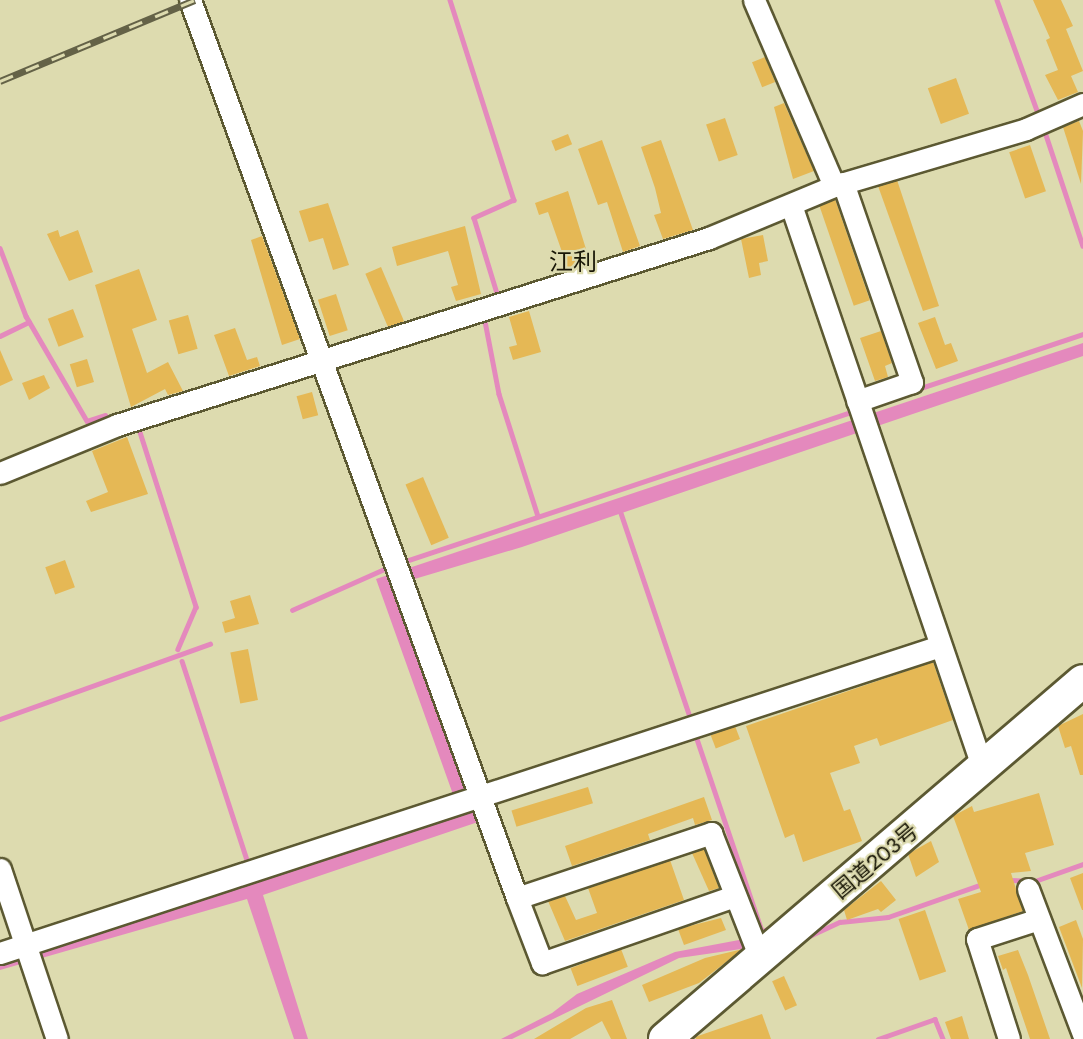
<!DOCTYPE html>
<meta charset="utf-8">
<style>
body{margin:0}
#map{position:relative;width:1083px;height:1039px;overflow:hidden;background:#dddbaf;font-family:Jost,"Noto Sans JP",sans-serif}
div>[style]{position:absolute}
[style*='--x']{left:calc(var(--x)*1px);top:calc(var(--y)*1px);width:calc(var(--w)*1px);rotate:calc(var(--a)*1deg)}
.water>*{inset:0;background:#e489bd}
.stream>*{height:4.5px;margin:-2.25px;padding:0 2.25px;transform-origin:2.25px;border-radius:2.25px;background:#e489bd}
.building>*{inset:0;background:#e5b855;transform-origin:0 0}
.roads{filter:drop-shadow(2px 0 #5c5932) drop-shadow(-2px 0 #5c5932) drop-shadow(0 2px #5c5932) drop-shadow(0 -2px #5c5932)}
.minor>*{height:21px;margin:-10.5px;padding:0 10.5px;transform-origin:10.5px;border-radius:10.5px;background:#fff}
.highway>*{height:32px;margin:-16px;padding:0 16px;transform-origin:16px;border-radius:16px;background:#fff}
.rail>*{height:7px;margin-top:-3.5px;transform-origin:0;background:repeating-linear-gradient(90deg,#dddbaf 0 14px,#646247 0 28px);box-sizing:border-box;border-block:2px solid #646247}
span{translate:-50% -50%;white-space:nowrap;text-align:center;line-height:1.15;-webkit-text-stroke:4.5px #dddbaf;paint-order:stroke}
.street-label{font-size:22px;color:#181606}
.neighbourhood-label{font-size:24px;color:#181606}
</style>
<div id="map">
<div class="water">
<i style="clip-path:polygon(1083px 343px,1083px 356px,522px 547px,391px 586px,478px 822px,263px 895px,308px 1039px,294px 1039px,247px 899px,0 970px,0 962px,12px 957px,140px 921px,460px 814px,376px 579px)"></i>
<i style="clip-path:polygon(778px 922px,741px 949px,679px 958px,512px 1039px,501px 1039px,552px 1013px,577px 994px,675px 952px,739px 940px)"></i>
</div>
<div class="stream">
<i style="--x:450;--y:0;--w:210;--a:72.3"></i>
<i style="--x:514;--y:200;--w:44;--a:155.8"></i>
<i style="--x:474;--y:218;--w:78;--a:73"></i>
<i style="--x:997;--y:0;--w:123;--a:70.1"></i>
<i style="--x:1043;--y:126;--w:126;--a:71.6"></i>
<i style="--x:0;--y:248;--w:73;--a:69.1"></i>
<i style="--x:26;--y:316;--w:121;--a:59.8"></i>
<i style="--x:87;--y:421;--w:19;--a:-18"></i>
<i style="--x:484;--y:316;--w:79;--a:79.1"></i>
<i style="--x:499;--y:394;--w:128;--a:72.3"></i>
<i style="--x:0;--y:336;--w:32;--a:-26"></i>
<i style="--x:915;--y:390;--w:177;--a:-18.4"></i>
<i style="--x:139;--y:429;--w:187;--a:72.2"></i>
<i style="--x:196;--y:607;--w:46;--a:113.2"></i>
<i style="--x:621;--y:513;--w:215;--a:71.3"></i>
<i style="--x:400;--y:563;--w:481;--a:-18.5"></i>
<i style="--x:292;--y:610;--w:106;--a:-23.9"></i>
<i style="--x:182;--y:661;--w:216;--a:71.9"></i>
<i style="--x:0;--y:719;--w:223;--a:-19.7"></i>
<i style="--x:696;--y:736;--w:203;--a:71.3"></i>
<i style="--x:1008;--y:880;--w:27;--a:2"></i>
<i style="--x:1035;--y:881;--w:51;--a:-19.5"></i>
<i style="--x:805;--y:938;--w:38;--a:-25"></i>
<i style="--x:840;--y:922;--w:48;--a:-5.9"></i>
<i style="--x:888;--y:917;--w:100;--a:-19.3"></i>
<i style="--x:878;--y:1039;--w:60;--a:-19.3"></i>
<i style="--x:935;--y:1019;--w:22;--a:68"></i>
</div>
<div class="building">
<i style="clip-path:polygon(1033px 0,1061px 0,1073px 26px,1066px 29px,1083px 71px,1071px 76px,1078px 92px,1058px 100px,1045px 75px,1058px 70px,1046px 40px,1050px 38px)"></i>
<i style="left:765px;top:57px;width:27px;height:14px;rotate:68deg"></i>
<i style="left:956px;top:78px;width:38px;height:30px;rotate:70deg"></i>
<i style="clip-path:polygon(784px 103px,814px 171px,793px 179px,774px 107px)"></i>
<i style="left:725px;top:118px;width:39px;height:20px;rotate:71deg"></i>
<i style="clip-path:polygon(1079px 121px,1083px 131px,1081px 184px,1063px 127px)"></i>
<i style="left:568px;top:134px;width:11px;height:18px;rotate:68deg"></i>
<i style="clip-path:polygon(602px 140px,640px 246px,623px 252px,607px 202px,598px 205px,578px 149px)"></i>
<i style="clip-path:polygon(661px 140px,693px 230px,663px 239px,654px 215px,661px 213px,655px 188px,641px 147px)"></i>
<i style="left:1030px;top:145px;width:49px;height:22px;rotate:71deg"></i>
<i style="clip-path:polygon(897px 180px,939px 306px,923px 311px,878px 186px)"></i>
<i style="clip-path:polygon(568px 191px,590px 262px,568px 269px,548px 212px,539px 215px,535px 203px)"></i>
<i style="left:835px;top:199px;width:107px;height:17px;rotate:71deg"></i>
<i style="clip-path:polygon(328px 203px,349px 265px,333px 270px,323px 238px,309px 242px,299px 211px)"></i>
<i style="clip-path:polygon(465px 226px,481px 294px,456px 301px,451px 287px,458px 285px,448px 251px,397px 266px,392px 247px)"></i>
<i style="clip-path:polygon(58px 230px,60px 237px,78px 230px,93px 272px,69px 281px,47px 234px)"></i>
<i style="clip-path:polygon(763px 235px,768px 261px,759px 263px,761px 275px,749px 278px,741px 239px)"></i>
<i style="clip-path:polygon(262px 236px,300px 339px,282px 345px,251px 240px)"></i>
<i style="left:381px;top:267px;width:59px;height:17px;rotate:67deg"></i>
<i style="clip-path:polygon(139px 269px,157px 320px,132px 329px,147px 373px,168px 362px,183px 391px,168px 395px,165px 389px,131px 407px,95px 285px)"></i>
<i style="left:336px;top:294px;width:38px;height:19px;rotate:72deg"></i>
<i style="left:73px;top:309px;width:30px;height:27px;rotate:69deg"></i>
<i style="clip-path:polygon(529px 311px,541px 352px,513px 360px,509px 347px,517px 345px,509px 317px)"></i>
<i style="left:188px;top:315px;width:35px;height:20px;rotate:74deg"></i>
<i style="clip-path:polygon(935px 317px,945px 345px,951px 343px,958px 361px,936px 369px,918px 323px)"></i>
<i style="clip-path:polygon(235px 328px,247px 360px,257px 357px,260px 366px,229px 376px,214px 335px)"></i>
<i style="clip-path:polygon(881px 331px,892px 363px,885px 366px,888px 377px,875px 381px,860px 338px)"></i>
<i style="clip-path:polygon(0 350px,13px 380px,0 386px)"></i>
<i style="left:87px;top:359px;width:24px;height:18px;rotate:73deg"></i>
<i style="clip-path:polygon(44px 375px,50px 388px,29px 400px,22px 383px)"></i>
<i style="left:312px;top:392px;width:24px;height:16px;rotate:75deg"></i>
<i style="clip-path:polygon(127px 437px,148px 494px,91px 512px,86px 501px,108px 492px,92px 451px)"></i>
<i style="left:423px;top:477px;width:66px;height:19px;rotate:67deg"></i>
<i style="left:65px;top:560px;width:29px;height:21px;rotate:70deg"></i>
<i style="clip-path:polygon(250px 595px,259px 624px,225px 633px,222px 622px,235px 618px,230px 601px)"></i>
<i style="left:248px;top:649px;width:52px;height:18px;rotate:79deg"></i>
<i style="clip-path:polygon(933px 662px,953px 720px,880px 746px,877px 738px,854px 746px,860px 763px,830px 773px,844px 811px,850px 809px,862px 841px,803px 862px,794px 834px,785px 838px,746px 726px)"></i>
<i style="clip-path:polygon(1083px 714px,1083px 775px,1080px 775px,1071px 746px,1065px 748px,1058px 726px)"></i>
<i style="left:735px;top:726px;width:14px;height:26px;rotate:69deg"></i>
<i style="left:588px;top:787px;width:17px;height:80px;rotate:73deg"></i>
<i style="clip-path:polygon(1039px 793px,1054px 845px,1025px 853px,1031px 871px,1011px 873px,1023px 911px,969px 930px,958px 899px,981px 892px,953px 816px,972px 806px,974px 812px)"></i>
<i style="clip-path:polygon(704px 797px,712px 820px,695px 825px,693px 818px,648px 834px,650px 840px,572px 866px,565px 846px)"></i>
<i style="clip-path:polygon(931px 841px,939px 862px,916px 877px,908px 854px)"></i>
<i style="clip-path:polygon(704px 849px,719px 888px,709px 891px,692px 853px)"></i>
<i style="clip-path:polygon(670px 860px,684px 900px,565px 941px,548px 901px,565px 896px,576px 920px,597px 913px,588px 888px)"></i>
<i style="clip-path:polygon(1083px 873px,1083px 910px,1082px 910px,1070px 878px)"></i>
<i style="clip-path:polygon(881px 881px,896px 900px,881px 912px,878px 909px,847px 920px,844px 910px)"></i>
<i style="left:925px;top:910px;width:65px;height:28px;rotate:71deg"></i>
<i style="clip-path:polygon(721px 918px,726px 930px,684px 945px,678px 929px)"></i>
<i style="clip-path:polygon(1076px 920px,1083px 939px,1082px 988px,1059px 927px)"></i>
<i style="left:621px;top:949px;width:19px;height:54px;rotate:69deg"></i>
<i style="clip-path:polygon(743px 949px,699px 983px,649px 1002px,642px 985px,705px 958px)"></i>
<i style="clip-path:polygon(1018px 950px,1028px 975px,1050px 1039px,1030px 1039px,1006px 968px,1003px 970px,998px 956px)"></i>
<i style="left:784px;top:976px;width:32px;height:13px;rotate:66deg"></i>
<i style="clip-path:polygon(612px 1000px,627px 1039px,611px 1039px,602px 1021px,570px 1039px,534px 1039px,586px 1008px)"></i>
<i style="clip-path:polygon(762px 1014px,771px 1039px,696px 1039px,695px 1037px)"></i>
<i style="clip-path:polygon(962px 1016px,969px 1039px,951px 1039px,945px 1022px)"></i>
</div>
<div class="roads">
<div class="minor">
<i style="--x:190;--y:0;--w:956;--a:69.99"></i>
<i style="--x:517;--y:898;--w:205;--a:-18.5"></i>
<i style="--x:711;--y:833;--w:134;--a:68.6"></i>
<i style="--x:754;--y:0;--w:202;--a:66.7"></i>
<i style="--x:843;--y:183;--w:211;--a:70.9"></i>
<i style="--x:912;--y:382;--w:58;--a:160.9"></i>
<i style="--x:791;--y:205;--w:596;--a:71.2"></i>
<i style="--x:0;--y:473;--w:126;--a:-22.3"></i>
<i style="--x:117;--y:425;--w:621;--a:-17.53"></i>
<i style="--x:709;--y:238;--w:135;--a:-22.6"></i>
<i style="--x:834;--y:186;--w:200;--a:-16.5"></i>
<i style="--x:1026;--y:129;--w:62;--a:-23.7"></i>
<i style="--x:0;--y:869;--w:179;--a:71.5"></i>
<i style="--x:1028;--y:889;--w:155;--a:69.2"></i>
<i style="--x:517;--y:898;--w:70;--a:69"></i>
<i style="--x:542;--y:963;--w:203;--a:-19.2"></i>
<i style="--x:0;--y:953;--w:989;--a:-18.09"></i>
<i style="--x:1009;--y:1039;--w:105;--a:-107.7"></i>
<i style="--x:977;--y:939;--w:65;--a:-17.9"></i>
</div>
<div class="highway">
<i style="--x:665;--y:1039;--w:550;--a:-40.58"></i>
</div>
</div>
<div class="rail">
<i style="--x:0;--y:81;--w:211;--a:-22.6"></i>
</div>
<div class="street-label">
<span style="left:875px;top:861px;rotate:-40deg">国道203号</span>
</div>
<div class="neighbourhood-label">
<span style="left:573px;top:262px">江利</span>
</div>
</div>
